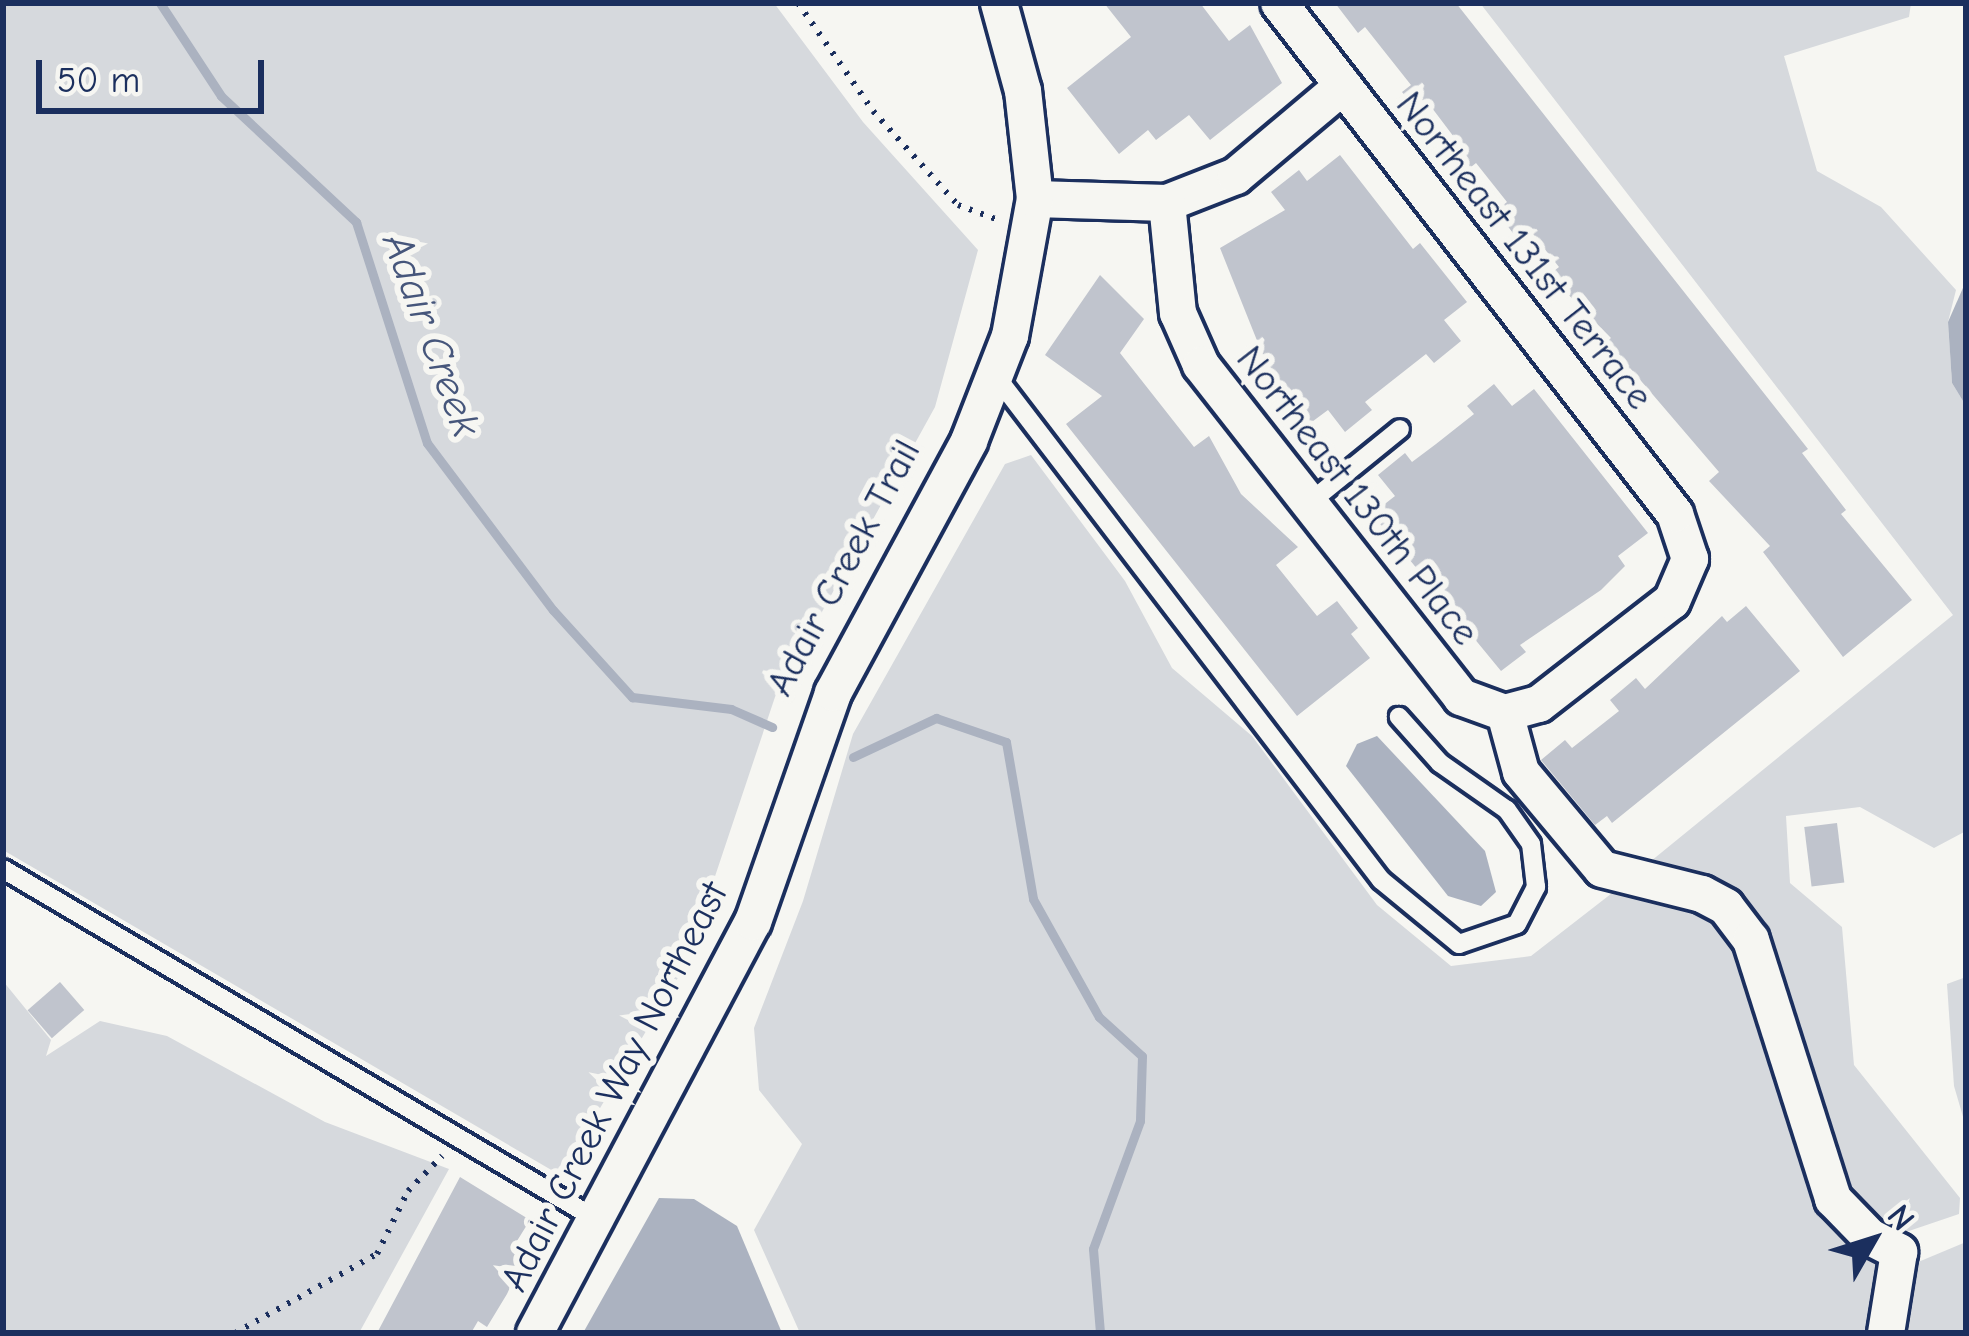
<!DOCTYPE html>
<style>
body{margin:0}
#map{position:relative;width:1969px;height:1336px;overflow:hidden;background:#f6f6f2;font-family:"Comic Neue",sans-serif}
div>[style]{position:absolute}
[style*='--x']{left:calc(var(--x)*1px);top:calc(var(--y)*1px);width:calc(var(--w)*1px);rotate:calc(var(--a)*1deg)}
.green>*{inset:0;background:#d6d9dd}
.water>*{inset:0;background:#abb2c0}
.stream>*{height:9px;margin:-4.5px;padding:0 4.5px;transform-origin:4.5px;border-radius:4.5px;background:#abb2c0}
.building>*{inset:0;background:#c0c4cd;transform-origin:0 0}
.path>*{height:6px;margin-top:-3px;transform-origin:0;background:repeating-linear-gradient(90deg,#1b2f5e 0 3px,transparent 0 12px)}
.roads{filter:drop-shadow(3px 0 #1b2f5e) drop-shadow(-3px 0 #1b2f5e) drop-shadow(0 3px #1b2f5e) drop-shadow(0 -3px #1b2f5e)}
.service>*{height:18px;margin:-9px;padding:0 9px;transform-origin:9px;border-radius:9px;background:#f6f6f2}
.minor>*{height:36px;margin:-18px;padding:0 18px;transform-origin:18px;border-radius:18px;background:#f6f6f2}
span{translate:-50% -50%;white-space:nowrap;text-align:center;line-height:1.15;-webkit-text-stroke:12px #f6f6f2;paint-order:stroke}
.street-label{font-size:39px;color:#1b2f5e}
.water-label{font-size:42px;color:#46567b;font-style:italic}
.frame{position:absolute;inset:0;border:6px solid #1b2f5e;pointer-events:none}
.north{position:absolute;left:1813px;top:1180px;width:120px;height:120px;-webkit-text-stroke:9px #f6f6f2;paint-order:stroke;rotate:51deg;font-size:33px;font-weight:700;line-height:48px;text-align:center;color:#1b2f5e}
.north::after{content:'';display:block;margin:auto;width:42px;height:54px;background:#1b2f5e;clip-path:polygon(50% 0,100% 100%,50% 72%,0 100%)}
.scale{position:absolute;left:36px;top:60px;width:228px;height:54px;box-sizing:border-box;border:6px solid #1b2f5e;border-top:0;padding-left:15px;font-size:36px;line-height:42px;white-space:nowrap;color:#1b2f5e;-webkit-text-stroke:9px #f6f6f2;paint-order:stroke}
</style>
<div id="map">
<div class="green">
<i style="clip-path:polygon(3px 3px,774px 3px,863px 122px,978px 250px,935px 407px,775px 697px,685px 966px,560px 1175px,3px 850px)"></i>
<i style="clip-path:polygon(1480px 3px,1911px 3px,1909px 17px,1784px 56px,1817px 171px,1881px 207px,1956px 290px,1948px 322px,1952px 383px,1966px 406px,1966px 831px,1934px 848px,1860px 807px,1786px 816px,1790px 883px,1842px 927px,1854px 1065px,1960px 1198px,1959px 1214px,1903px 1233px,1867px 1208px,1833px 1159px,1780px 970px,1754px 919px,1640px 870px,1953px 615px)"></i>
<i style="clip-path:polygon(1031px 455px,1125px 581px,1172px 668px,1252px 736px,1377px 905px,1451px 966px,1531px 956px,1616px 890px,1691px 905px,1725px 929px,1764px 1017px,1799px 1158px,1822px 1200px,1882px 1264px,1872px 1333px,800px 1333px,754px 1230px,802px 1144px,759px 1090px,754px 1028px,803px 901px,853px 734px,1005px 464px)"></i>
<i style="clip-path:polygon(1966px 977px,1966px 1127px,1954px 1086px,1947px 984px)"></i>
<i style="clip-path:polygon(3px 981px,51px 1040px,46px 1056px,100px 1021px,167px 1036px,325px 1122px,449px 1169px,359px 1333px,3px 1333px)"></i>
<i style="clip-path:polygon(1966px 1242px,1966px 1333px,1905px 1333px,1911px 1265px)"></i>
</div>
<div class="water">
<i style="clip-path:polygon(1966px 281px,1966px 406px,1952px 383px,1948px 322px)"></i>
<i style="clip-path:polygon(1377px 736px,1485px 851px,1496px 892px,1481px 906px,1448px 896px,1346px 766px,1357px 744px)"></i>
<i style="clip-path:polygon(659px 1198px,694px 1199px,737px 1226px,782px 1333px,583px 1333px)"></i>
</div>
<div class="stream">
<i style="--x:160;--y:3;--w:111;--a:56.7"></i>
<i style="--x:221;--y:96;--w:185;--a:43"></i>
<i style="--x:356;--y:222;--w:232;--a:72.2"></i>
<i style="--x:427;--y:443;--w:209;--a:53"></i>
<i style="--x:553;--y:610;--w:118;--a:47.8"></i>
<i style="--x:632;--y:697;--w:100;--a:6.9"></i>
<i style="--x:731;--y:709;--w:45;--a:23.7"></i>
<i style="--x:853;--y:757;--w:92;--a:-25.2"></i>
<i style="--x:936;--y:718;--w:74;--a:18.9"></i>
<i style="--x:1006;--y:742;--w:159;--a:80.2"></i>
<i style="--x:1033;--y:899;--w:135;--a:60.8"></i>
<i style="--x:1099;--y:1017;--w:58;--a:42.2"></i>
<i style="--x:1142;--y:1056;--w:65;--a:91.8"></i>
<i style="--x:1140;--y:1121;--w:136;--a:110.2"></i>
<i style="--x:1093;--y:1249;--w:84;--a:85.2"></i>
</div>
<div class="building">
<i style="clip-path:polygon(1104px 3px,1200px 3px,1229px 41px,1250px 25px,1282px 83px,1210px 140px,1189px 115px,1156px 140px,1148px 130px,1119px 154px,1067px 88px,1131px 37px)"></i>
<i style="clip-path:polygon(1335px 3px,1456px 3px,1808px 449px,1802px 453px,1846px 510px,1841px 514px,1912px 600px,1843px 657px,1763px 552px,1770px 546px,1709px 481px,1719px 472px,1630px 368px,1622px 374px,1600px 347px,1611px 338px,1549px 275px,1559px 267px,1528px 228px,1516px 237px,1496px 211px,1507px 202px,1476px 163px,1466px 171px,1452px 152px,1460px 145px,1432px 108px,1421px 116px,1402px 92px,1411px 85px,1365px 27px,1358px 33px)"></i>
<i style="clip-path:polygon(1340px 155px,1413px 249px,1420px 243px,1467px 302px,1444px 320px,1461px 341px,1434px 363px,1426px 354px,1365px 402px,1372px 410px,1345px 432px,1328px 410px,1305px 427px,1259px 368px,1266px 363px,1220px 248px,1285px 210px,1271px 192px,1299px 170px,1307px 181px)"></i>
<i style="clip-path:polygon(1100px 275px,1144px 319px,1120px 353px,1194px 447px,1209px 436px,1241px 494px,1298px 547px,1276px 565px,1317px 616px,1337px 601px,1358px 628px,1351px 634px,1370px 658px,1297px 716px,1066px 424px,1102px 396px,1045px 355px)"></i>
<i style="clip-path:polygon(1494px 384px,1512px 406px,1534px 389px,1648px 533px,1618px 556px,1625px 566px,1601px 590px,1520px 645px,1526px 652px,1501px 671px,1372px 514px,1395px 496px,1378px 475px,1405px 453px,1412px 462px,1436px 444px,1474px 414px,1467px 406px)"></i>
<i style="clip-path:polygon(1746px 606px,1800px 671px,1612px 823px,1607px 816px,1595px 825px,1541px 760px,1565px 740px,1572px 748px,1619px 711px,1610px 700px,1636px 678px,1645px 689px,1722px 616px,1727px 622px)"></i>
<i style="left:1837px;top:823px;width:60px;height:33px;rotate:83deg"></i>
<i style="left:60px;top:982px;width:37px;height:43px;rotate:49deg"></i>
<i style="clip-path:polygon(460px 1177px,530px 1220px,512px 1249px,524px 1257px,507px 1294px,487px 1327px,478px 1321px,471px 1333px,377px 1333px)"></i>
</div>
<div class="path">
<i style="--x:798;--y:3;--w:131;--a:55.2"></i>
<i style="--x:873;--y:111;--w:127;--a:47.9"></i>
<i style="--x:958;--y:205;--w:46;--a:20.4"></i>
<i style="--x:235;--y:1333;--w:162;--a:-29.1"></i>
<i style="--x:377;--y:1254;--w:70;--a:-63.8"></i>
<i style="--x:408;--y:1191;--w:49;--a:-45.8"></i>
</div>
<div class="roads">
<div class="service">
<i style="--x:995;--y:375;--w:636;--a:52.61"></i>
<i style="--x:1381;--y:880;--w:101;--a:39.4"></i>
<i style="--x:1459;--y:944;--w:61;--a:-19"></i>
<i style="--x:1517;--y:924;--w:42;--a:-62.8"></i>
<i style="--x:1536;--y:887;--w:43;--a:-96.6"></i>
<i style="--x:1531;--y:844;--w:42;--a:-125.2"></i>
<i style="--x:1507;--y:810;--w:82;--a:-145"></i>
<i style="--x:1440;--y:763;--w:62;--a:-131.7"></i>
<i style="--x:1309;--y:503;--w:117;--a:-39.1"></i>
<i style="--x:3;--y:869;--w:689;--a:30.55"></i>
</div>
<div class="minor">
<i style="--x:1035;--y:199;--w:132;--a:1.7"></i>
<i style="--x:1167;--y:203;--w:74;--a:-21.4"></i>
<i style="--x:1236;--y:176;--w:140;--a:-40.1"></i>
<i style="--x:1167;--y:203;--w:111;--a:84.3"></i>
<i style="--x:1178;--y:313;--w:57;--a:66.1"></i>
<i style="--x:1201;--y:365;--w:422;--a:51.9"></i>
<i style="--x:1461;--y:697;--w:47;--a:20"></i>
<i style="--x:1505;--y:713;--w:35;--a:-15"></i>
<i style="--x:1539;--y:704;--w:168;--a:-37.8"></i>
<i style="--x:1672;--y:601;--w:46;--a:-66.8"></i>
<i style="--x:1690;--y:559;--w:47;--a:-108.4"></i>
<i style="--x:1675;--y:514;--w:646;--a:-127.77"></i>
<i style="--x:1505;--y:713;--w:61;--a:74.8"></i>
<i style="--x:1521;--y:772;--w:126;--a:50.1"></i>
<i style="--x:1602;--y:869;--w:103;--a:14"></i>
<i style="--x:1702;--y:894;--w:27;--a:28"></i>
<i style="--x:1726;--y:907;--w:41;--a:52.9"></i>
<i style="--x:1751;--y:940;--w:272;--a:72.4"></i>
<i style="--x:1833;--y:1199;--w:53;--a:45.8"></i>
<i style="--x:1870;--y:1237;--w:33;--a:27"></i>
<i style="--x:1899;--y:1252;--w:82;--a:99.1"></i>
<i style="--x:535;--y:1333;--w:465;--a:-62.1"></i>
<i style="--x:753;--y:922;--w:243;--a:-70.7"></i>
<i style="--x:833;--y:693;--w:286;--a:-61.6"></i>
<i style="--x:969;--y:441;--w:113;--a:-68.7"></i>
<i style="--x:1010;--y:336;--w:139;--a:-79.7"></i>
<i style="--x:1035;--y:199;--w:109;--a:-96.3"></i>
<i style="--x:1023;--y:91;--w:91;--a:-105.3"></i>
</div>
</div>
<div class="street-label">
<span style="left:1524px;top:251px;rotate:52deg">Northeast 131st Terrace</span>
<span style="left:1357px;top:496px;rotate:52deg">Northeast 130th Place</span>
<span style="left:844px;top:568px;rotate:-62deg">Adair Creek Trail</span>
<span style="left:615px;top:1087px;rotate:-63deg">Adair Creek Way Northeast</span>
</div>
<div class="water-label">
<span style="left:431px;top:335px;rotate:70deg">Adair Creek</span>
</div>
<div class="frame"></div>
<div class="north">N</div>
<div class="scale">50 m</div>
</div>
